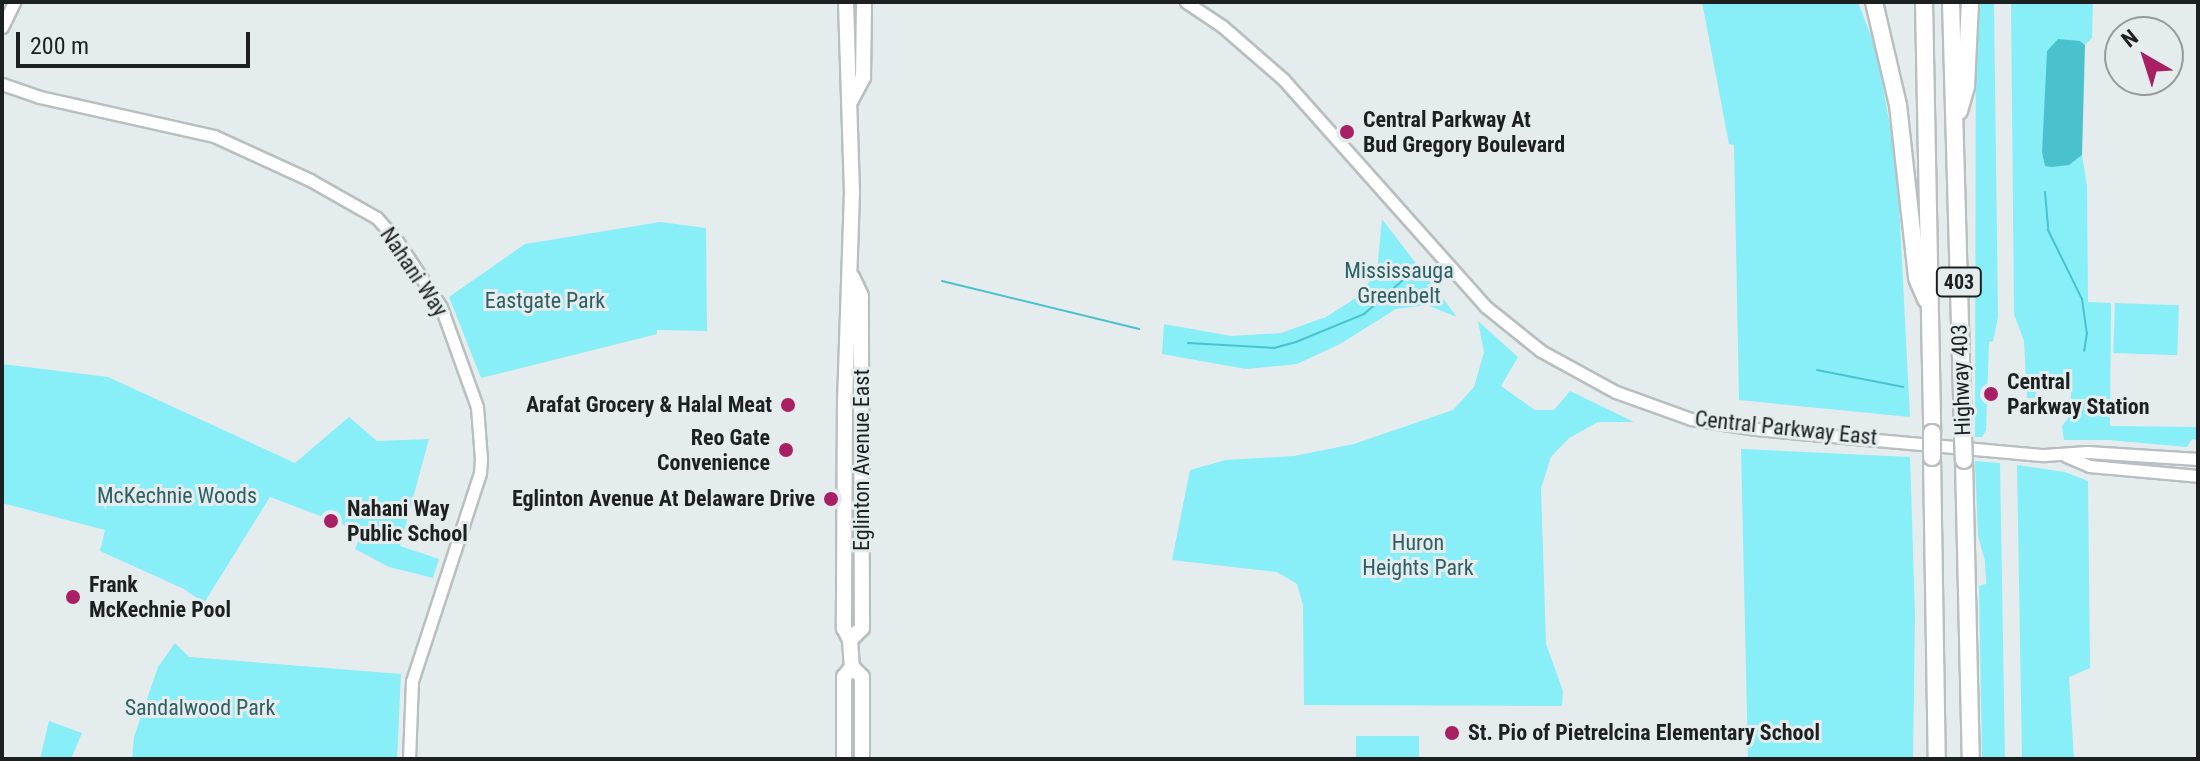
<!DOCTYPE html>
<style>
body{margin:0}
#map{position:relative;width:2200px;height:761px;overflow:hidden;background:#e5eced;font-family:"Roboto Condensed",sans-serif}
div>[style]{position:absolute}
[style*='--x']{left:calc(var(--x)*1px);top:calc(var(--y)*1px);width:calc(var(--w)*1px);rotate:calc(var(--a)*1deg)}
.green>*{inset:0;background:#88eef8;transform-origin:0 0}
.water>*{inset:0;background:#49c2ce}
.stream>*{height:2px;margin:-1px;padding:0 1px;transform-origin:1px;border-radius:1px;background:#49c2ce}
.roads{filter:drop-shadow(2px 0 #b9bfc0) drop-shadow(-2px 0 #b9bfc0) drop-shadow(0 2px #b9bfc0) drop-shadow(0 -2px #b9bfc0)}
.tertiary>*{height:11px;margin:-5.5px;padding:0 5.5px;transform-origin:5.5px;border-radius:5.5px;background:#fff}
.primary>*{height:14px;margin:-7px;padding:0 7px;transform-origin:7px;border-radius:7px;background:#fff}
.motorway>*{height:16px;margin:-8px;padding:0 8px;transform-origin:8px;border-radius:8px;background:#fff}
.bridges{filter:drop-shadow(2px 0 #b9bfc0) drop-shadow(-2px 0 #b9bfc0) drop-shadow(0 2px #b9bfc0) drop-shadow(0 -2px #b9bfc0)}
.motorway-bridge>*{height:16px;margin:-8px;padding:0 8px;transform-origin:8px;border-radius:8px;background:#fff}
.dots>*{width:22px;height:22px;translate:-50% -50%;box-sizing:border-box;border:4px solid #e5eced;border-radius:50%}
span{translate:-50% -50%;white-space:nowrap;text-align:center;line-height:1.15;-webkit-text-stroke:6px #e5eced;paint-order:stroke}
.shield-label span{padding:2px 6px;background:#e5eced;border:2px solid;border-radius:6px;-webkit-text-stroke-width:0}
.shield-label{font-size:20px;color:#1d2020;font-weight:700}
.poi-label{font-size:22px;color:#1d2020;font-weight:700}
.left{translate:0 -50%;text-align:left}
.right{translate:-100% -50%;text-align:right}
.park-label{font-size:22px;color:#2d5f64}
.street-label{font-size:22px;color:#1d2020}
.frame{position:absolute;inset:0;border:4px solid #1d2020;pointer-events:none}
.north{position:absolute;left:2104px;top:16px;width:80px;height:80px;box-sizing:border-box;background:#e5eced;border:2px solid #959a9b;border-radius:50%;rotate:321deg;font-size:22px;font-weight:700;line-height:32px;text-align:center;color:#1d2020}
.north::after{content:'';display:block;margin:auto;width:28px;height:36px;background:#a91f63;clip-path:polygon(50% 0,100% 100%,50% 72%,0 100%)}
.scale{position:absolute;left:16px;top:32px;width:234px;height:36px;box-sizing:border-box;border:4px solid #1d2020;border-top:0;padding-left:10px;font-size:24px;line-height:28px;white-space:nowrap;color:#1d2020;-webkit-text-stroke:6px #e5eced;paint-order:stroke}
</style>
<div id="map">
<div class="green">
<i style="clip-path:polygon(1702px 2px,1858px 2px,1876px 49px,1897px 165px,1910px 417px,1739px 400px,1734px 145px,1729px 144px)"></i>
<i style="clip-path:polygon(1976px 2px,1994px 2px,1998px 317px,1993px 341px,1989px 342px,1986px 430px,1982px 437px,1975px 437px)"></i>
<i style="clip-path:polygon(2011px 2px,2093px 2px,2092px 38px,2085px 45px,2080px 41px,2042px 153px,2045px 166px,2077px 159px,2082px 155px,2087px 185px,2088px 302px,2111px 303px,2110px 426px,2198px 427px,2198px 440px,2192px 439px,2187px 447px,2109px 440px,2064px 440px,2062px 426px,2071px 414px,2071px 388px,2067px 381px,2048px 378px,2047px 374px,2036px 374px,2036px 398px,2027px 398px,2024px 341px,2014px 314px)"></i>
<i style="clip-path:polygon(1382px 219px,1457px 317px,1427px 305px,1396px 309px,1340px 344px,1297px 364px,1246px 369px,1162px 354px,1164px 324px,1231px 336px,1281px 333px,1326px 317px,1359px 296px,1377px 271px)"></i>
<i style="clip-path:polygon(660px 222px,706px 228px,707px 331px,657px 330px,657px 334px,481px 378px,449px 297px,525px 244px)"></i>
<i style="left:2115px;top:303px;width:64px;height:50px;rotate:2deg"></i>
<i style="clip-path:polygon(1478px 321px,1518px 357px,1501px 386px,1535px 410px,1554px 410px,1570px 391px,1634px 422px,1598px 422px,1569px 438px,1551px 457px,1541px 488px,1546px 644px,1563px 691px,1562px 706px,1304px 705px,1303px 605px,1297px 584px,1277px 572px,1172px 560px,1190px 470px,1226px 460px,1294px 456px,1354px 444px,1453px 410px,1474px 387px,1484px 352px)"></i>
<i style="clip-path:polygon(2px 364px,108px 377px,295px 463px,349px 417px,377px 441px,429px 439px,400px 546px,439px 559px,433px 578px,389px 567px,355px 549px,360px 537px,355px 529px,270px 497px,204px 603px,184px 589px,100px 551px,105px 530px,2px 503px)"></i>
<i style="clip-path:polygon(1741px 449px,1910px 457px,1915px 616px,1913px 759px,1748px 759px)"></i>
<i style="clip-path:polygon(1975px 461px,2000px 463px,2005px 759px,1982px 759px,1979px 586px,1986px 584px,1985px 561px,1978px 536px)"></i>
<i style="clip-path:polygon(2017px 465px,2065px 472px,2088px 481px,2090px 668px,2069px 677px,2074px 759px,2022px 759px)"></i>
<i style="clip-path:polygon(175px 643px,189px 657px,401px 674px,397px 759px,132px 759px,134px 737px,158px 667px)"></i>
<i style="clip-path:polygon(49px 721px,82px 733px,71px 759px,40px 759px)"></i>
<i style="left:1356px;top:736px;width:63px;height:23px"></i>
</div>
<div class="water">
<i style="clip-path:polygon(2058px 39px,2080px 41px,2085px 45px,2082px 155px,2069px 165px,2052px 167px,2045px 166px,2042px 153px,2047px 51px)"></i>
</div>
<div class="stream">
<i style="--x:2045;--y:192;--w:38;--a:85"></i>
<i style="--x:2048;--y:230;--w:77;--a:63.8"></i>
<i style="--x:2082;--y:299;--w:34;--a:82"></i>
<i style="--x:2087;--y:333;--w:18;--a:99"></i>
<i style="--x:942;--y:281;--w:203;--a:13.7"></i>
<i style="--x:1188;--y:343;--w:86;--a:3.3"></i>
<i style="--x:1274;--y:348;--w:23;--a:-15"></i>
<i style="--x:1296;--y:342;--w:74;--a:-22.4"></i>
<i style="--x:1364;--y:314;--w:61;--a:-41"></i>
<i style="--x:1817;--y:370;--w:88;--a:11.2"></i>
</div>
<div class="roads">
<div class="tertiary">
<i style="--x:1186;--y:2;--w:43;--a:33.7"></i>
<i style="--x:1222;--y:26;--w:81;--a:41"></i>
<i style="--x:1283;--y:79;--w:304;--a:48.3"></i>
<i style="--x:1485;--y:306;--w:72;--a:38.8"></i>
<i style="--x:1541;--y:351;--w:85;--a:28.7"></i>
<i style="--x:1616;--y:392;--w:80;--a:19.8"></i>
<i style="--x:1691;--y:419;--w:66;--a:8.7"></i>
<i style="--x:1756;--y:429;--w:289;--a:5.2"></i>
<i style="--x:2044;--y:455;--w:43;--a:-4"></i>
<i style="--x:2087;--y:452;--w:111;--a:3.6"></i>
<i style="--x:2;--y:27;--w:28;--a:-64"></i>
<i style="--x:2;--y:84;--w:40;--a:18.9"></i>
<i style="--x:40;--y:97;--w:178;--a:12.6"></i>
<i style="--x:214;--y:136;--w:106;--a:24.6"></i>
<i style="--x:310;--y:180;--w:77;--a:29.6"></i>
<i style="--x:377;--y:218;--w:30;--a:49"></i>
<i style="--x:397;--y:241;--w:79;--a:56.3"></i>
<i style="--x:441;--y:307;--w:106;--a:70.2"></i>
<i style="--x:477;--y:407;--w:52;--a:85.6"></i>
<i style="--x:481;--y:459;--w:14;--a:94"></i>
<i style="--x:480;--y:473;--w:219;--a:108.1"></i>
<i style="--x:412;--y:681;--w:78;--a:92.2"></i>
<i style="--x:2066;--y:456;--w:25;--a:23"></i>
<i style="--x:2089;--y:466;--w:109;--a:5.2"></i>
</div>
<div class="primary">
<i style="--x:846;--y:2;--w:190;--a:88.2"></i>
<i style="--x:852;--y:192;--w:209;--a:91.9"></i>
<i style="--x:845;--y:401;--w:227;--a:90.3"></i>
<i style="--x:844;--y:628;--w:13;--a:63"></i>
<i style="--x:850;--y:640;--w:27;--a:86"></i>
<i style="--x:852;--y:667;--w:14;--a:45"></i>
<i style="--x:862;--y:677;--w:82;--a:90"></i>
<i style="--x:851;--y:100;--w:26;--a:-62"></i>
<i style="--x:863;--y:77;--w:75;--a:-89.2"></i>
<i style="--x:850;--y:640;--w:17;--a:-45"></i>
<i style="--x:862;--y:628;--w:332;--a:-90.2"></i>
<i style="--x:861;--y:296;--w:21;--a:-115"></i>
<i style="--x:844;--y:759;--w:82;--a:-90"></i>
<i style="--x:844;--y:677;--w:13;--a:-51"></i>
</div>
<div class="motorway">
<i style="--x:1874;--y:2;--w:106;--a:76.9"></i>
<i style="--x:1898;--y:105;--w:174;--a:83.7"></i>
<i style="--x:1917;--y:278;--w:23;--a:67"></i>
<i style="--x:1924;--y:2;--w:431;--a:88.9"></i>
<i style="--x:1951;--y:2;--w:434;--a:88.4"></i>
<i style="--x:1959;--y:111;--w:26;--a:-74"></i>
<i style="--x:1966;--y:86;--w:84;--a:-87.3"></i>
<i style="--x:1932;--y:457;--w:302;--a:89.1"></i>
<i style="--x:1964;--y:460;--w:299;--a:88.7"></i>
</div>
</div>
<div class="bridges">
<div class="motorway-bridge">
<i style="--x:1932;--y:433;--w:24;--a:90"></i>
<i style="--x:1963;--y:436;--w:24;--a:88"></i>
</div>
</div>
<div class="dots">
<i style="left:1347px;top:132px;background:#a91f63"></i>
<i style="left:1991px;top:394px;background:#a91f63"></i>
<i style="left:788px;top:405px;background:#a91f63"></i>
<i style="left:786px;top:450px;background:#a91f63"></i>
<i style="left:831px;top:499px;background:#a91f63"></i>
<i style="left:331px;top:521px;background:#a91f63"></i>
<i style="left:73px;top:597px;background:#a91f63"></i>
<i style="left:1452px;top:733px;background:#a91f63"></i>
</div>
<div class="shield-label">
<span style="left:1959px;top:282px">403</span>
</div>
<div class="poi-label">
<span class="left" style="left:1363px;top:132px">Central Parkway At<br>Bud Gregory Boulevard</span>
<span class="left" style="left:2007px;top:394px">Central<br>Parkway Station</span>
<span class="right" style="left:772px;top:405px">Arafat Grocery &amp; Halal Meat</span>
<span class="right" style="left:770px;top:450px">Reo Gate<br>Convenience</span>
<span class="right" style="left:815px;top:499px">Eglinton Avenue At Delaware Drive</span>
<span class="left" style="left:347px;top:521px">Nahani Way<br>Public School</span>
<span class="left" style="left:89px;top:597px">Frank<br>McKechnie Pool</span>
<span class="left" style="left:1468px;top:733px">St. Pio of Pietrelcina Elementary School</span>
</div>
<div class="park-label">
<span style="left:1399px;top:283px">Mississauga<br>Greenbelt</span>
<span style="left:545px;top:301px">Eastgate Park</span>
<span style="left:177px;top:496px">McKechnie Woods</span>
<span style="left:1418px;top:555px">Huron<br>Heights Park</span>
<span style="left:200px;top:708px">Sandalwood Park</span>
</div>
<div class="street-label">
<span style="left:414px;top:272px;rotate:56deg">Nahani Way</span>
<span style="left:1961px;top:380px;rotate:-92deg">Highway 403</span>
<span style="left:1786px;top:428px;rotate:6deg">Central Parkway East</span>
<span style="left:862px;top:460px;rotate:-90deg">Eglinton Avenue East</span>
</div>
<div class="frame"></div>
<div class="north">N</div>
<div class="scale">200 m</div>
</div>
